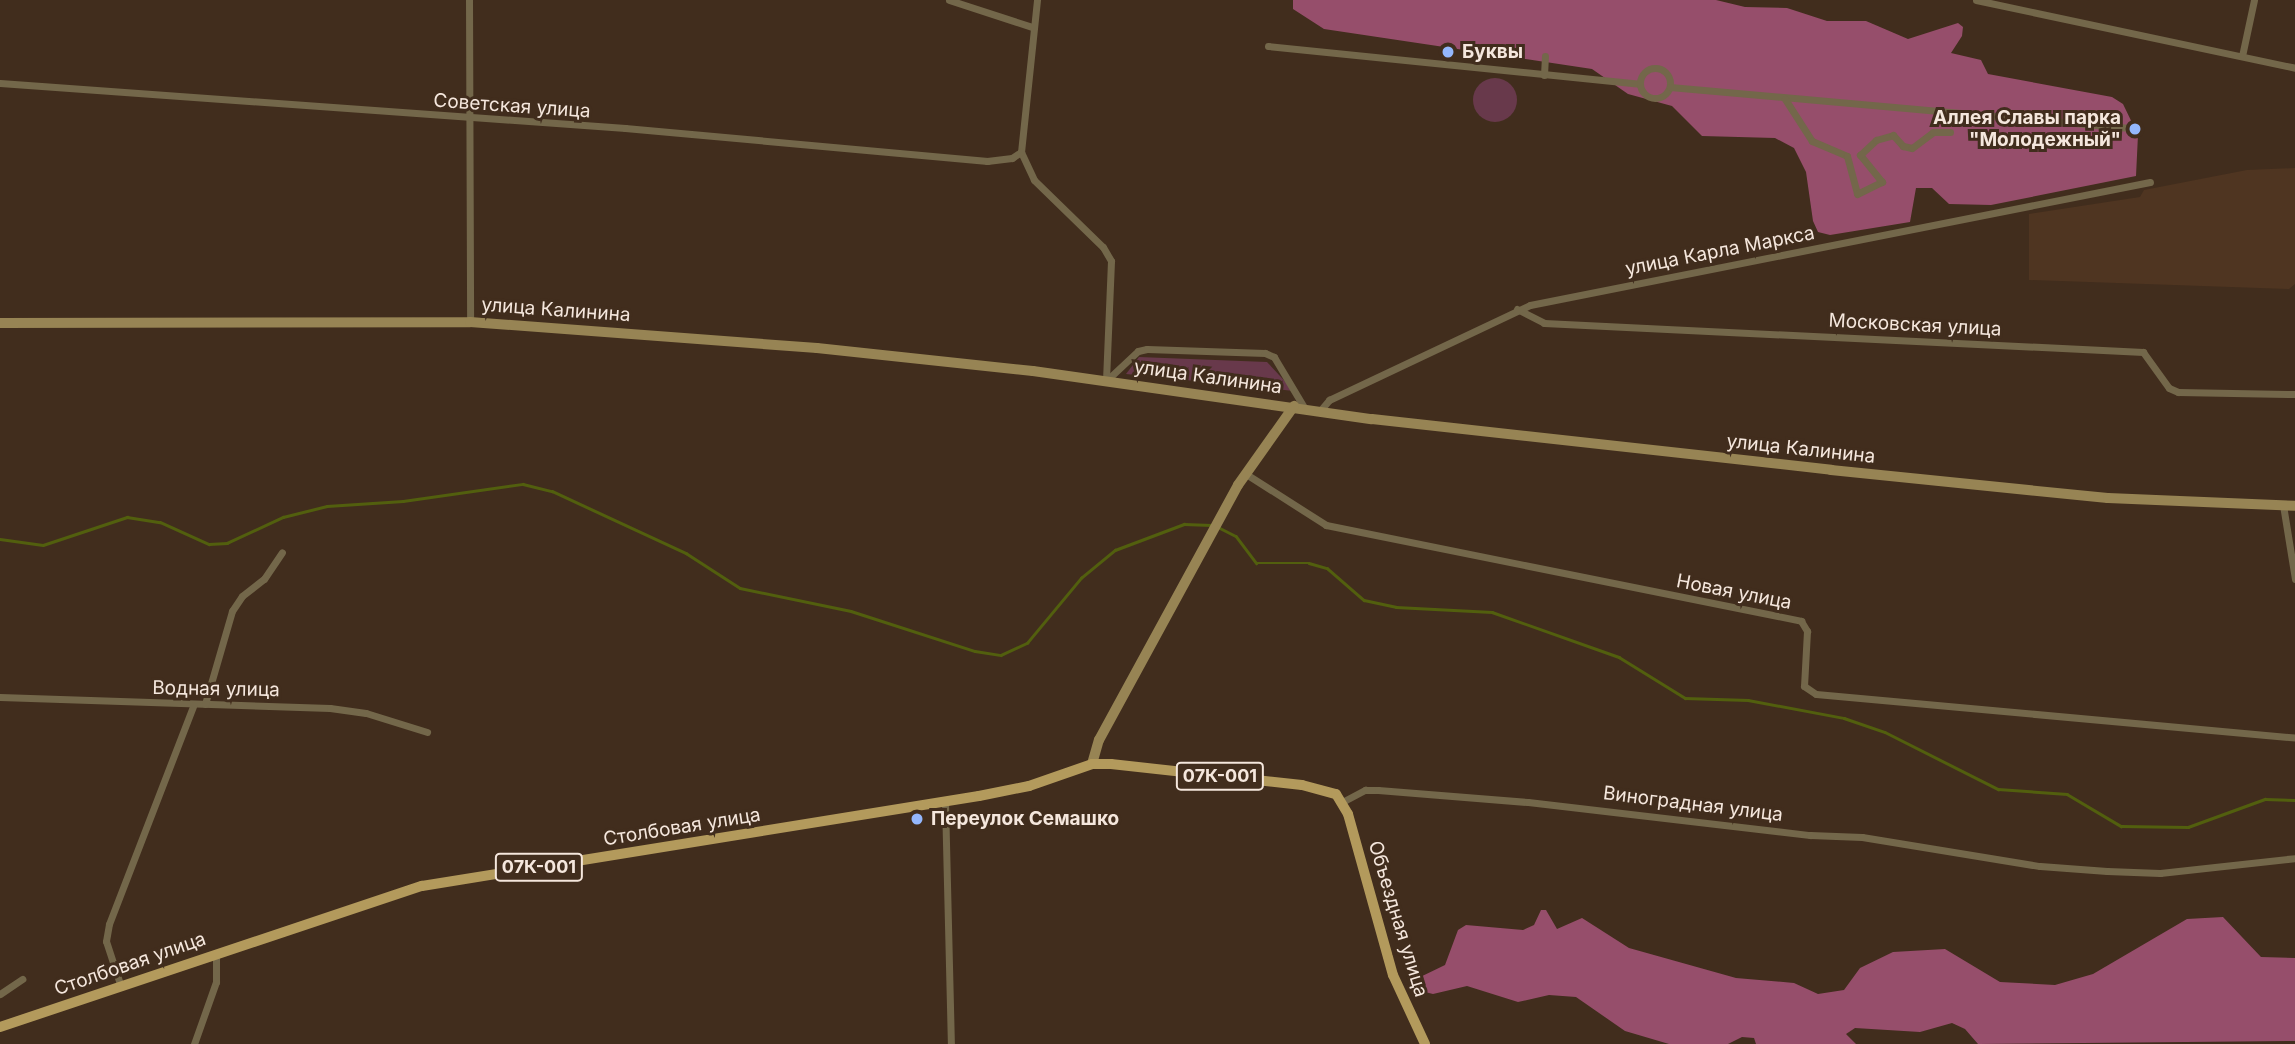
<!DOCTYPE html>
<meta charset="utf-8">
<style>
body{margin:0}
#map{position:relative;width:2295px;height:1044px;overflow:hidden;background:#412d1d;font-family:Inter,sans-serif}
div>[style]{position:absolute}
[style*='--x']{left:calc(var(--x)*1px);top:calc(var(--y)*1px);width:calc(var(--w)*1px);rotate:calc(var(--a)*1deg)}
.built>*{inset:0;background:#4f3521}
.green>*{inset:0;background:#68394b}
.round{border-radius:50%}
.forest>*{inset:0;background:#964e6b}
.stream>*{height:2.5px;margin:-1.25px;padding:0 1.25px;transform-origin:1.25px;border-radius:1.25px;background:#525f0e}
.street>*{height:7px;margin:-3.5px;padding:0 3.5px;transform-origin:3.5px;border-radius:3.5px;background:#73674a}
.street>.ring{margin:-3.5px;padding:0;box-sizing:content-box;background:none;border:7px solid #73674a;border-radius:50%}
.secondary>*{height:10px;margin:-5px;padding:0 5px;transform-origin:5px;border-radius:5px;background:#978454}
.primary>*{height:10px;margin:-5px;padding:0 5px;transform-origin:5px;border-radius:5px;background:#b39a5c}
.dots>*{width:19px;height:19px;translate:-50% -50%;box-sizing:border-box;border:4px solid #412d1d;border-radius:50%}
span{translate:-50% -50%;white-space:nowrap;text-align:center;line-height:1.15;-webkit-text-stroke:6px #412d1d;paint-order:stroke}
.shield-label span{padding:2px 5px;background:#412d1d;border:2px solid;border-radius:5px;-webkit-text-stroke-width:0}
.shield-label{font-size:18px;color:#f5e7dd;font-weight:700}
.poi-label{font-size:19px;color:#f5e7dd;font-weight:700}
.left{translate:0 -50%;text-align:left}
.right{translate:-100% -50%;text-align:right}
.street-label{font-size:19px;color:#f5e7dd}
</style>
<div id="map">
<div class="built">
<i style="clip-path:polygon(2295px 168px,2295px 284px,2289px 289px,2029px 280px,2029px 214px,2140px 197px,2144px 190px,2247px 170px)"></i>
</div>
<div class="green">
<i class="round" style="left:1473px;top:78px;width:44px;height:44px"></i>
<i style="clip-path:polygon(1139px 357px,1267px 362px,1294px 391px,1126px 374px)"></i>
</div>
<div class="forest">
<i style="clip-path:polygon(1293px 0,1716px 0,1745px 7px,1787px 8px,1827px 21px,1866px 21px,1908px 39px,1958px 23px,1963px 27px,1962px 36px,1951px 53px,1981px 60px,1988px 74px,2112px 97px,2123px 104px,2138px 135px,2136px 176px,1991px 205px,1949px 204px,1932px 188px,1916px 188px,1910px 222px,1830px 235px,1818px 232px,1813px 221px,1806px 172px,1794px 148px,1775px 138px,1702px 136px,1672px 106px,1628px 94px,1592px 69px,1324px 29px,1293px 9px)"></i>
<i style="clip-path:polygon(1541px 910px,1546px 910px,1557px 929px,1582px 918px,1629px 948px,1736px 978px,1794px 983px,1818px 994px,1844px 990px,1860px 968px,1893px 952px,1945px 949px,2000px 982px,2055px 985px,2093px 974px,2187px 919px,2223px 917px,2261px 957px,2295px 958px,2295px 1041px,1978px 1044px,1965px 1029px,1952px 1023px,1920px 1032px,1855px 1028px,1846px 1034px,1856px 1044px,1756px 1044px,1754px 1038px,1742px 1037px,1728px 1044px,1669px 1044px,1625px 1031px,1576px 997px,1549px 995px,1518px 1002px,1467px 986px,1433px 994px,1413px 989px,1414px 980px,1445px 965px,1458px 930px,1466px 925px,1523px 930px,1534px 925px)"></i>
</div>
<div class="stream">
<i style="--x:1218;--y:527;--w:20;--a:27"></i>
<i style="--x:1236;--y:536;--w:34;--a:53"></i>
<i style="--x:1256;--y:563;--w:53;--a:0"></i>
<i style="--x:1309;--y:563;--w:19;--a:16"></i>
<i style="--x:1327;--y:568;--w:49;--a:40.9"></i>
<i style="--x:1364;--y:600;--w:33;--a:12"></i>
<i style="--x:1396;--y:607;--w:96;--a:3"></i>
<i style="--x:1492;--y:612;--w:135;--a:19.5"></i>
<i style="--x:1619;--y:657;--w:78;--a:31.8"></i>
<i style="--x:1685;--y:698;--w:63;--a:1.8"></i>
<i style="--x:1748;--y:700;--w:98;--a:10.6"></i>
<i style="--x:1844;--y:718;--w:43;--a:18.9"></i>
<i style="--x:1885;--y:732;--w:127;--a:26.8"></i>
<i style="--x:1998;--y:789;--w:69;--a:4.1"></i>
<i style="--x:2067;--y:794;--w:63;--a:30.7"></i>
<i style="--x:2121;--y:826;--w:67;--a:0.9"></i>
<i style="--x:2188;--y:827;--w:82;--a:-20"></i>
<i style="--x:2265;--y:799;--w:30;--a:2"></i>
<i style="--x:0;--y:539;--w:43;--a:7.9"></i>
<i style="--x:43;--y:545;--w:89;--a:-18.4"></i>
<i style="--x:127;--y:517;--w:33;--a:9"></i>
<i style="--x:160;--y:522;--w:54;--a:24.2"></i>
<i style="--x:209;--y:544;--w:18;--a:-3"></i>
<i style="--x:227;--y:543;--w:62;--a:-24.9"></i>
<i style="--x:283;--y:517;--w:45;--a:-14"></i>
<i style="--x:327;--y:506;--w:76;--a:-3.8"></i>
<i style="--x:403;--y:501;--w:121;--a:-8.1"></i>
<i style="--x:523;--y:484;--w:30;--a:14"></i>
<i style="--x:552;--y:491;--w:148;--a:24.8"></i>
<i style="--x:686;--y:553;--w:64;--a:32.9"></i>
<i style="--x:740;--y:588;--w:113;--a:11.7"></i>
<i style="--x:851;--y:611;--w:130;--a:17.9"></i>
<i style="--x:975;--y:651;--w:26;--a:9"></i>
<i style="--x:1001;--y:655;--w:29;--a:-25"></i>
<i style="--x:1027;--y:643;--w:85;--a:-50.3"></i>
<i style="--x:1081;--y:578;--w:44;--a:-39.5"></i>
<i style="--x:1115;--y:550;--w:74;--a:-20.6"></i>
<i style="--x:1184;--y:524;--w:27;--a:2"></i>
</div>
<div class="street">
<i style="--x:469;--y:0;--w:322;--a:89.8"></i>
<i style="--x:949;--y:0;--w:87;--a:18"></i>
<i style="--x:1037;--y:0;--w:153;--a:96"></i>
<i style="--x:1021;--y:152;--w:31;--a:65"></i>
<i style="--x:1034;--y:180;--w:96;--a:44.2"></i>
<i style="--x:1103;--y:247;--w:16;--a:60"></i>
<i style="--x:1111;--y:261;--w:120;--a:92.4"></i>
<i style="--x:1976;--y:0;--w:326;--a:12"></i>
<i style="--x:1268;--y:46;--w:373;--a:5.8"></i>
<i style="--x:2242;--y:56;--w:57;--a:-77.9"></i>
<i class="ring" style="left:1640px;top:68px;width:23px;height:23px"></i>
<i style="--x:1544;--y:75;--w:19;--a:-87"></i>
<i style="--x:0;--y:83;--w:627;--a:4.12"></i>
<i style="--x:625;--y:128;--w:364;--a:5.2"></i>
<i style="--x:987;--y:161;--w:25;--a:-7"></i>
<i style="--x:1012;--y:158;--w:11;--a:-34"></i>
<i style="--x:1670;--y:87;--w:470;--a:5.1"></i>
<i style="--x:1785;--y:99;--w:50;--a:57.3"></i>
<i style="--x:1812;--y:141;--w:38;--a:23"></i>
<i style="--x:1847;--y:156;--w:39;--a:75"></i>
<i style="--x:1857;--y:194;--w:28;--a:-26"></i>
<i style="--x:1882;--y:182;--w:35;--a:-129"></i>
<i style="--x:1860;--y:155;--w:22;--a:-43"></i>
<i style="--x:1876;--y:140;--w:18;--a:-16"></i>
<i style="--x:1893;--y:135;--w:15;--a:48"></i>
<i style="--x:1903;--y:146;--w:9;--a:13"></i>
<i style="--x:1912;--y:148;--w:26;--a:-37"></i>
<i style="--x:1933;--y:132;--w:17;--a:0"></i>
<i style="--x:1517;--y:309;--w:30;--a:27"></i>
<i style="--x:1544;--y:323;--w:600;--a:2.77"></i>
<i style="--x:2143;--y:352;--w:44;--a:54.2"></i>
<i style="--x:2169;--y:388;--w:10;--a:24"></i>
<i style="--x:2178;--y:392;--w:117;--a:1"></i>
<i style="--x:1107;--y:380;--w:42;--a:-43.1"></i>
<i style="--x:1138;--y:351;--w:9;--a:-13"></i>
<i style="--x:1147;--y:349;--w:118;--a:1.9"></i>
<i style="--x:1265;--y:353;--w:10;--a:24"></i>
<i style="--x:1274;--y:357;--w:61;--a:59.2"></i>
<i style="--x:1319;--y:412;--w:16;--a:-50"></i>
<i style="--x:1329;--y:400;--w:222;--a:-25.3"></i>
<i style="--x:1530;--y:305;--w:632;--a:-11.22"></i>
<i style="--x:1246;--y:474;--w:95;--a:32.5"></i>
<i style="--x:1326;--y:525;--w:485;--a:11.4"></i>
<i style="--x:1801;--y:621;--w:12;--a:59"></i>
<i style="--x:1807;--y:631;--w:55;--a:93.1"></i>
<i style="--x:1804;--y:686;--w:14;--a:34"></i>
<i style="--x:1816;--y:694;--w:481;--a:5.2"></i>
<i style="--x:2283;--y:505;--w:75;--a:80.8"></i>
<i style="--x:0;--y:697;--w:330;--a:1.9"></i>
<i style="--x:330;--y:708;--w:36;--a:8"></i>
<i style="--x:366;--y:713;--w:64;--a:17.3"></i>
<i style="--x:205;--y:704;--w:97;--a:-73.8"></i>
<i style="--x:232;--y:611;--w:18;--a:-56"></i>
<i style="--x:242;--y:596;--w:28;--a:-38"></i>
<i style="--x:264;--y:579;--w:32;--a:-56"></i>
<i style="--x:1344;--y:801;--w:24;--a:-28"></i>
<i style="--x:1365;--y:790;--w:13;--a:0"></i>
<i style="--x:1378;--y:790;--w:150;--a:4.6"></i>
<i style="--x:1528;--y:802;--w:284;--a:6.7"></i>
<i style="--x:1810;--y:835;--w:52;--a:2.2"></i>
<i style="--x:1862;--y:837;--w:180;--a:9.3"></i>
<i style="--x:2040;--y:866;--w:67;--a:4.3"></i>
<i style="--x:2107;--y:871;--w:53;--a:2.2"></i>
<i style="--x:2160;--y:873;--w:136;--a:-6.3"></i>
<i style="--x:945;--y:802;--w:242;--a:88.6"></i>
<i style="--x:121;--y:987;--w:48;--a:-108.1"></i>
<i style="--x:106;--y:941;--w:17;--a:-80"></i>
<i style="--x:109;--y:924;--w:234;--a:-68.9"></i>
<i style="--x:0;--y:994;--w:27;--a:-34"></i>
<i style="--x:194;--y:1044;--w:66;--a:-70.5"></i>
<i style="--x:216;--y:982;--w:28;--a:-90"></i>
</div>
<div class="secondary">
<i style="--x:0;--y:323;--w:470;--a:-0.1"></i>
<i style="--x:470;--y:322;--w:348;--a:4.3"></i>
<i style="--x:817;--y:348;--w:217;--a:6.1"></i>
<i style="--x:1033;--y:371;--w:342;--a:8.1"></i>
<i style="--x:1372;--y:419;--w:462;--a:6.3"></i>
<i style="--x:1831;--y:470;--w:278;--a:5.8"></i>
<i style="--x:2108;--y:498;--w:187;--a:2.4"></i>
<i style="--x:1092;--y:764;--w:25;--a:-74"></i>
<i style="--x:1099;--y:740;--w:290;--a:-61.4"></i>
<i style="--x:1238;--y:485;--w:97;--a:-54.7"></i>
</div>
<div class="primary">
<i style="--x:0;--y:1027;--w:445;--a:-18.5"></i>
<i style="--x:422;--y:886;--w:564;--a:-9.18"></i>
<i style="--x:979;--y:796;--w:51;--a:-11.3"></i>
<i style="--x:1029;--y:786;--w:67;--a:-19.2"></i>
<i style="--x:1092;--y:764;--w:19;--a:0"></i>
<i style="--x:1111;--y:764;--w:192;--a:6.3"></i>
<i style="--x:1302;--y:785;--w:35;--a:15"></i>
<i style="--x:1336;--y:794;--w:23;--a:59"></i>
<i style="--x:1348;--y:814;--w:167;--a:74.4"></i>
<i style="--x:1393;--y:975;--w:76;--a:65.1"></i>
</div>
<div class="dots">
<i style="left:1448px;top:52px;background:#94b7fd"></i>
<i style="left:2135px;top:129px;background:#94b7fd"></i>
<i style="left:917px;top:819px;background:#94b7fd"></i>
</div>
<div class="shield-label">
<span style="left:1220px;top:776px">07К-001</span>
<span style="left:539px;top:867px">07К-001</span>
</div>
<div class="poi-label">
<span class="left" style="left:1462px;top:52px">Буквы</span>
<span class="right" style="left:2121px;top:129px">Аллея Славы парка<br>"Молодежный"</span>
<span class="left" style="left:931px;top:819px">Переулок Семашко</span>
</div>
<div class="street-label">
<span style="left:512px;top:106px;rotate:4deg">Советская улица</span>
<span style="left:1720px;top:251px;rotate:-11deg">улица Карла Маркса</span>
<span style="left:556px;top:310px;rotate:4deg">улица Калинина</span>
<span style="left:1915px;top:325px;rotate:3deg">Московская улица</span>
<span style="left:1208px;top:377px;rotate:8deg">улица Калинина</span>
<span style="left:1801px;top:449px;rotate:6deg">улица Калинина</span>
<span style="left:1734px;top:592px;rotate:11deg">Новая улица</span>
<span style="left:216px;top:689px;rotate:1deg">Водная улица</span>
<span style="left:1693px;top:804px;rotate:7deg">Виноградная улица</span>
<span style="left:682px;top:827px;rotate:-9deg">Столбовая улица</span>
<span style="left:1398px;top:919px;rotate:73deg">Объездная улица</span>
<span style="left:130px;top:964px;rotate:-19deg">Столбовая улица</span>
</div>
</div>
